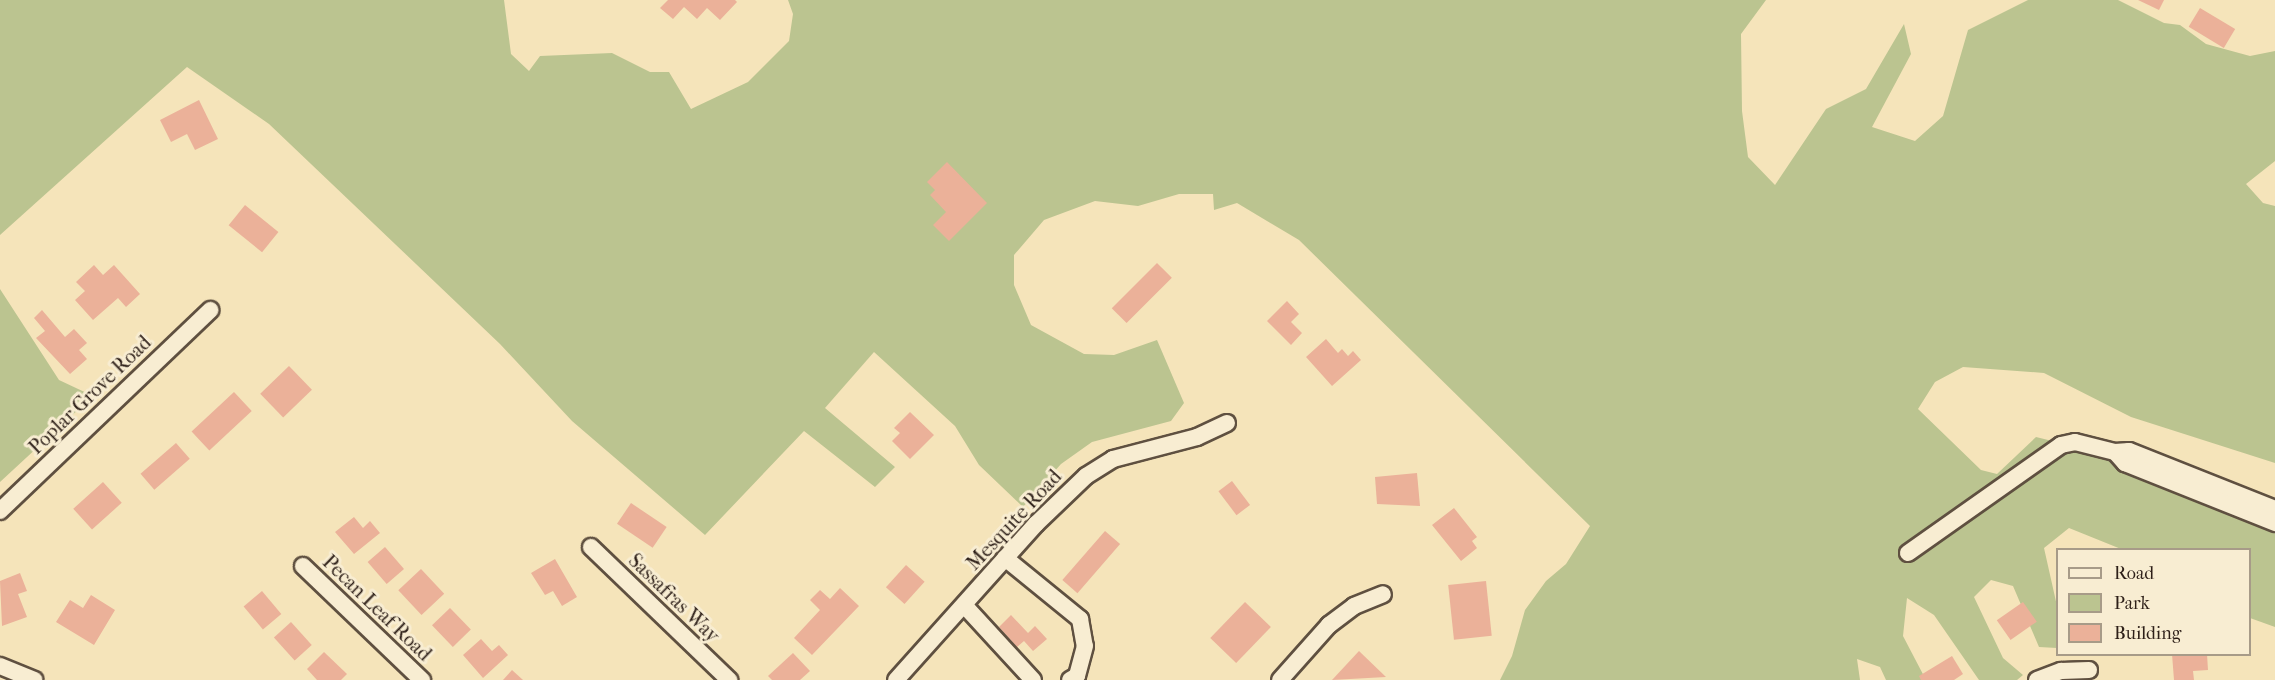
<!DOCTYPE html>
<style>
body{margin:0}
#map{position:relative;width:2275px;height:680px;overflow:hidden;background:#f5e4ba;font-family:"IM FELL French Canon",serif}
div>[style]{position:absolute}
[style*='--x']{left:calc(var(--x)*1px);top:calc(var(--y)*1px);width:calc(var(--w)*1px);rotate:calc(var(--a)*1deg)}
.green>*{inset:0;background:#bbc490}
.building>*{inset:0;background:#ebb199;transform-origin:0 0}
.roads{filter:drop-shadow(2px 0 #5f5040) drop-shadow(-2px 0 #5f5040) drop-shadow(0 2px #5f5040) drop-shadow(0 -2px #5f5040)}
.minor>*{height:16px;margin:-8px;padding:0 8px;transform-origin:8px;border-radius:8px;background:#f8edd2}
span{translate:-50% -50%;white-space:nowrap;text-align:center;line-height:1.15;-webkit-text-stroke:6px #f8edd2;paint-order:stroke}
.street-label{font-size:20px;color:#2d1f18}
.legend{position:absolute;left:2056px;top:548px;width:195px;height:108px;box-sizing:border-box;background:#f8edd2;border:2px solid #a79b88;margin:0;padding:8px 10px;list-style:none;font-size:18px;color:#2d1f18}
.legend li{display:flex;align-items:center;gap:12px;height:30px}
.legend b{width:30px;border:2px solid #a79b88}
</style>
<div id="map">
<div class="green">
<i style="clip-path:polygon(0 0,504px 0,511px 54px,529px 71px,540px 56px,612px 53px,650px 72px,669px 72px,691px 109px,748px 82px,789px 41px,793px 14px,788px 0,1766px 0,1741px 34px,1742px 111px,1748px 157px,1775px 185px,1826px 109px,1866px 89px,1904px 24px,1911px 54px,1872px 127px,1915px 141px,1943px 116px,1968px 30px,2028px 0,2118px 0,2164px 23px,2180px 25px,2206px 44px,2250px 56px,2275px 51px,2275px 161px,2246px 184px,2263px 203px,2275px 206px,2275px 463px,2131px 417px,2044px 373px,1963px 367px,1935px 382px,1918px 409px,1981px 470px,1997px 474px,2036px 437px,2137px 462px,2275px 516px,2275px 627px,2250px 618px,2250px 550px,2121px 549px,2069px 528px,2044px 548px,2057px 606px,2057px 648px,2039px 647px,2013px 586px,1991px 580px,1974px 597px,2003px 658px,2023px 675px,2017px 680px,1979px 680px,1934px 615px,1907px 598px,1903px 636px,1926px 680px,1886px 680px,1880px 667px,1857px 659px,1860px 680px,1500px 680px,1512px 656px,1525px 610px,1546px 581px,1566px 564px,1590px 526px,1299px 240px,1237px 203px,1214px 210px,1213px 194px,1179px 194px,1138px 206px,1095px 201px,1044px 220px,1014px 255px,1014px 285px,1031px 325px,1084px 354px,1114px 355px,1157px 340px,1184px 403px,1171px 421px,1092px 442px,1061px 464px,1023px 507px,979px 465px,955px 426px,874px 352px,825px 408px,895px 467px,875px 487px,804px 431px,705px 535px,572px 421px,500px 344px,269px 124px,187px 67px,0 235px)"></i>
<i style="clip-path:polygon(0 289px,59px 380px,93px 396px,0 482px)"></i>
</div>
<div class="building">
<i style="clip-path:polygon(668px 0,735px 0,737px 2px,720px 20px,707px 8px,697px 19px,684px 7px,673px 19px,660px 8px)"></i>
<i style="clip-path:polygon(2138px 0,2164px 0,2159px 10px)"></i>
<i style="left:2200px;top:8px;width:41px;height:22px;rotate:31deg"></i>
<i style="clip-path:polygon(199px 100px,218px 139px,195px 150px,187px 134px,171px 142px,160px 120px)"></i>
<i style="clip-path:polygon(947px 162px,987px 203px,949px 241px,933px 225px,946px 212px,930px 195px,935px 190px,927px 182px)"></i>
<i style="left:245px;top:205px;width:43px;height:26px;rotate:39deg"></i>
<i style="left:1157px;top:263px;width:21px;height:64px;rotate:45deg"></i>
<i style="clip-path:polygon(94px 265px,103px 275px,114px 265px,140px 294px,126px 307px,118px 298px,93px 320px,75px 300px,85px 291px,76px 282px)"></i>
<i style="clip-path:polygon(1287px 301px,1299px 314px,1291px 322px,1302px 333px,1291px 345px,1267px 321px)"></i>
<i style="clip-path:polygon(42px 310px,65px 337px,74px 329px,87px 343px,79px 350px,87px 359px,70px 374px,36px 338px,45px 331px,34px 318px)"></i>
<i style="clip-path:polygon(1326px 339px,1338px 353px,1342px 349px,1348px 356px,1353px 351px,1361px 360px,1332px 386px,1306px 357px)"></i>
<i style="left:289px;top:366px;width:33px;height:40px;rotate:46deg"></i>
<i style="left:234px;top:392px;width:26px;height:58px;rotate:47deg"></i>
<i style="clip-path:polygon(910px 412px,934px 435px,910px 459px,892px 441px,900px 433px,894px 428px)"></i>
<i style="left:176px;top:443px;width:21px;height:47px;rotate:49deg"></i>
<i style="clip-path:polygon(1417px 473px,1420px 506px,1377px 504px,1375px 477px)"></i>
<i style="left:1232px;top:481px;width:30px;height:17px;rotate:53deg"></i>
<i style="left:103px;top:482px;width:28px;height:40px;rotate:48deg"></i>
<i style="left:631px;top:503px;width:43px;height:25px;rotate:34deg"></i>
<i style="clip-path:polygon(1454px 508px,1477px 537px,1472px 541px,1477px 548px,1461px 561px,1432px 525px)"></i>
<i style="clip-path:polygon(354px 517px,363px 528px,370px 521px,380px 533px,354px 554px,335px 532px)"></i>
<i style="left:1105px;top:531px;width:20px;height:65px;rotate:41deg"></i>
<i style="left:385px;top:547px;width:29px;height:23px;rotate:49deg"></i>
<i style="clip-path:polygon(555px 559px,577px 597px,562px 606px,553px 591px,545px 595px,531px 573px)"></i>
<i style="left:906px;top:565px;width:25px;height:30px;rotate:42deg"></i>
<i style="left:421px;top:569px;width:34px;height:31px;rotate:47deg"></i>
<i style="clip-path:polygon(20px 573px,27px 591px,18px 594px,27px 617px,2px 626px,0 581px)"></i>
<i style="left:1486px;top:581px;width:55px;height:38px;rotate:84deg"></i>
<i style="clip-path:polygon(840px 588px,859px 606px,812px 655px,794px 638px,820px 610px,810px 600px,820px 590px,830px 599px)"></i>
<i style="left:262px;top:591px;width:30px;height:24px;rotate:50deg"></i>
<i style="clip-path:polygon(91px 595px,115px 610px,94px 645px,56px 622px,70px 600px,83px 608px)"></i>
<i style="left:1245px;top:602px;width:36px;height:50px;rotate:44deg"></i>
<i style="left:2023px;top:602px;width:24px;height:32px;rotate:55deg"></i>
<i style="left:450px;top:608px;width:30px;height:25px;rotate:46deg"></i>
<i style="clip-path:polygon(1011px 615px,1028px 633px,1035px 626px,1047px 639px,1033px 651px,1024px 641px,1017px 647px,999px 627px)"></i>
<i style="left:291px;top:622px;width:31px;height:23px;rotate:48deg"></i>
<i style="clip-path:polygon(481px 639px,492px 651px,499px 645px,508px 655px,483px 678px,463px 655px)"></i>
<i style="clip-path:polygon(1359px 651px,1386px 677px,1332px 680px)"></i>
<i style="clip-path:polygon(324px 652px,347px 674px,341px 680px,317px 680px,307px 669px)"></i>
<i style="clip-path:polygon(793px 653px,810px 671px,800px 680px,772px 680px,768px 676px)"></i>
<i style="clip-path:polygon(2172px 654px,2207px 654px,2208px 670px,2193px 671px,2194px 680px,2174px 680px)"></i>
<i style="clip-path:polygon(1952px 656px,1963px 674px,1954px 680px,1921px 680px,1919px 676px)"></i>
<i style="clip-path:polygon(512px 670px,523px 680px,503px 680px)"></i>
</div>
<div class="roads">
<div class="minor">
<i style="--x:2275;--y:509;--w:157;--a:-158.3"></i>
<i style="--x:2129;--y:451;--w:14;--a:176"></i>
<i style="--x:2115;--y:452;--w:15;--a:48"></i>
<i style="--x:2125;--y:463;--w:162;--a:21.8"></i>
<i style="--x:0;--y:511;--w:291;--a:-43.7"></i>
<i style="--x:591;--y:547;--w:192;--a:43.9"></i>
<i style="--x:1908;--y:553;--w:187;--a:-35.2"></i>
<i style="--x:2061;--y:445;--w:14;--a:-12"></i>
<i style="--x:2075;--y:442;--w:41;--a:14"></i>
<i style="--x:1005;--y:558;--w:97;--a:39.1"></i>
<i style="--x:1080;--y:619;--w:27;--a:80"></i>
<i style="--x:1085;--y:646;--w:31;--a:105"></i>
<i style="--x:1077;--y:676;--w:8;--a:150"></i>
<i style="--x:303;--y:566;--w:165;--a:43.8"></i>
<i style="--x:964;--y:605;--w:102;--a:47.4"></i>
<i style="--x:0;--y:666;--w:37;--a:22"></i>
<i style="--x:896;--y:680;--w:210;--a:-48.1"></i>
<i style="--x:1036;--y:524;--w:69;--a:-43.8"></i>
<i style="--x:1086;--y:476;--w:32;--a:-32"></i>
<i style="--x:1113;--y:459;--w:87;--a:-14.7"></i>
<i style="--x:1197;--y:437;--w:33;--a:-25"></i>
<i style="--x:1280;--y:680;--w:74;--a:-48.3"></i>
<i style="--x:1329;--y:625;--w:31;--a:-37"></i>
<i style="--x:1354;--y:606;--w:31;--a:-22"></i>
<i style="--x:2037;--y:680;--w:26;--a:-21"></i>
<i style="--x:2061;--y:671;--w:28;--a:-2"></i>
</div>
</div>
<div class="street-label">
<span style="left:90px;top:395px;rotate:-44deg">Poplar Grove Road</span>
<span style="left:1014px;top:520px;rotate:-47deg">Mesquite Road</span>
<span style="left:674px;top:598px;rotate:44deg">Sassafras Way</span>
<span style="left:377px;top:608px;rotate:44deg">Pecan Leaf Road</span>
</div>
<ul class="legend">
<li><b style="height:8px;background:#f8edd2"></b>Road</li>
<li><b style="height:16px;background:#bbc490"></b>Park</li>
<li><b style="height:16px;background:#ebb199"></b>Building</li>
</ul>
</div>
